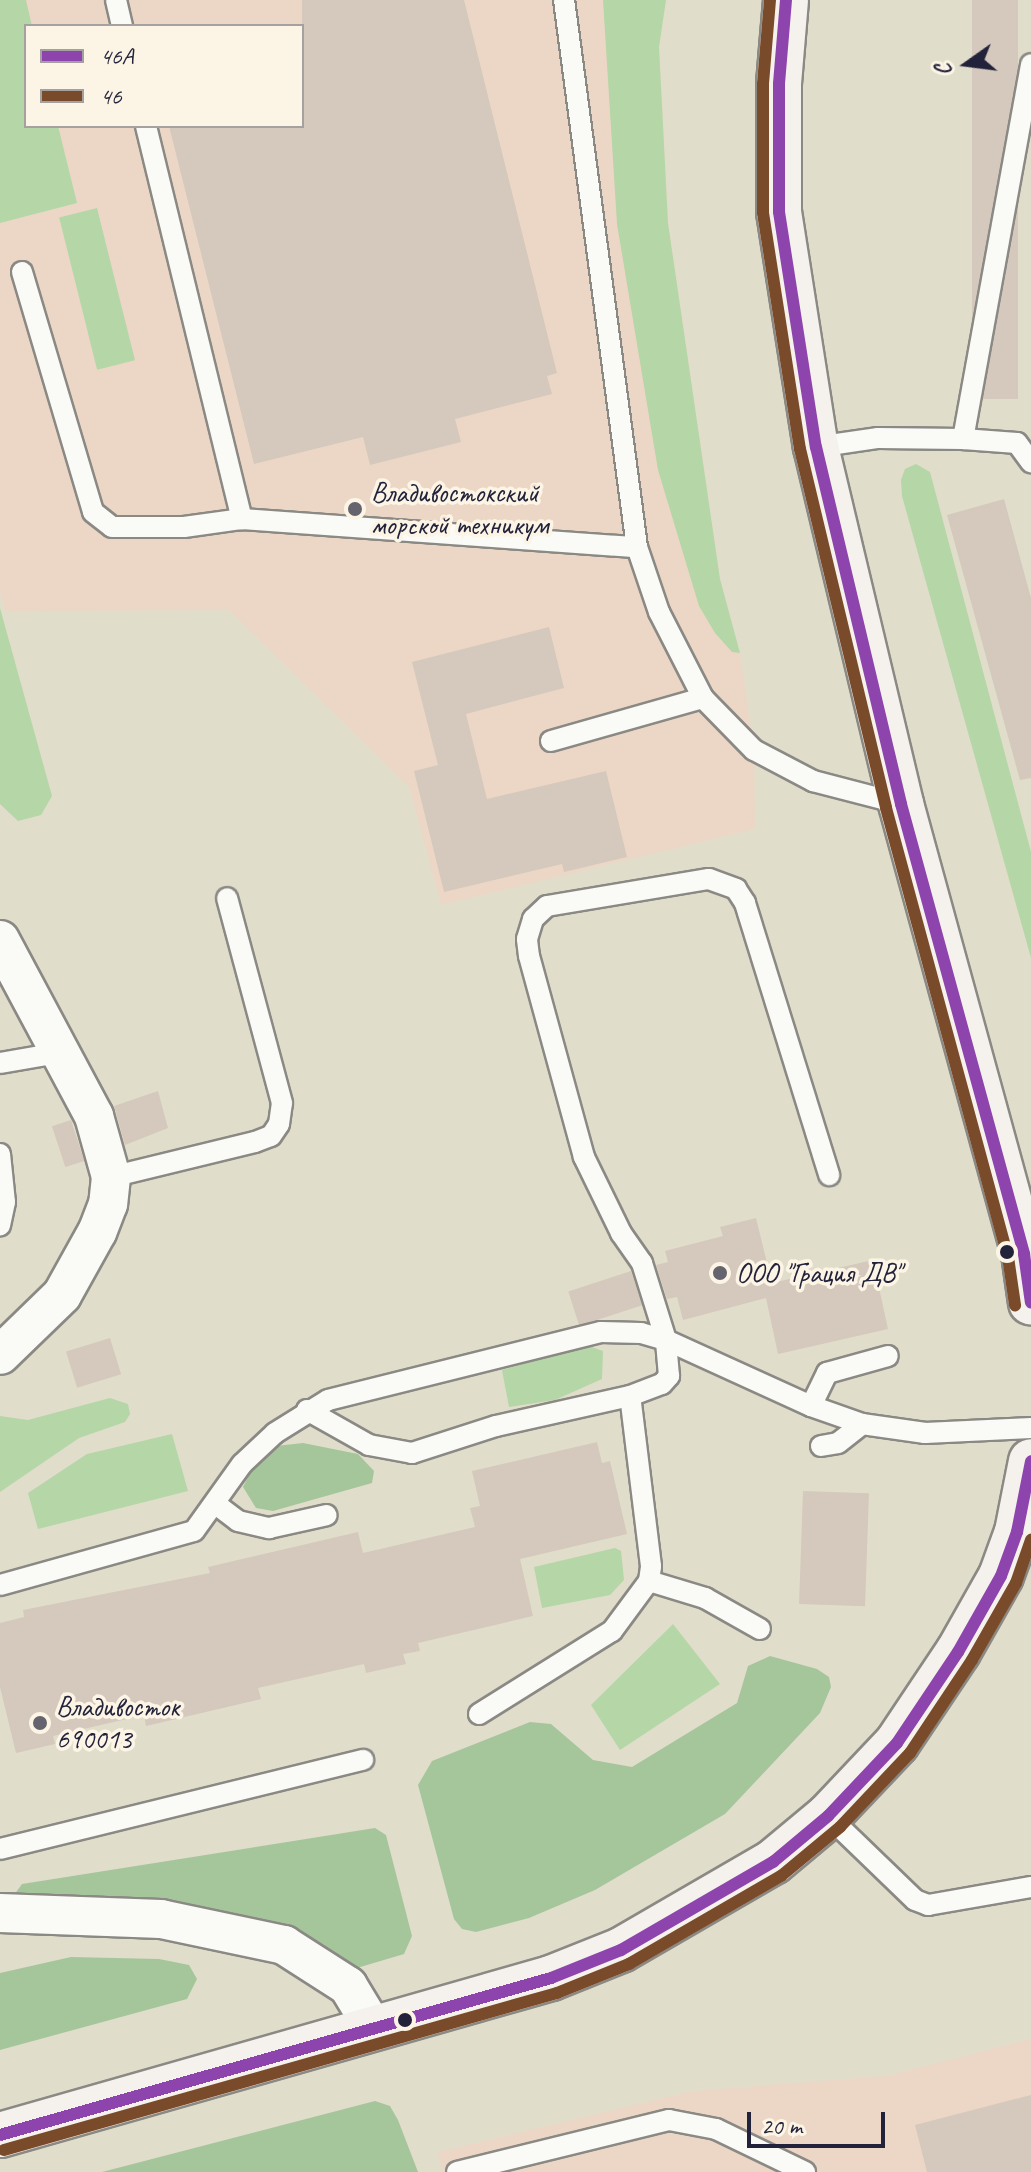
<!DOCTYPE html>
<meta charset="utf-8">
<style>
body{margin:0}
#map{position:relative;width:1031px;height:2172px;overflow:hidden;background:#e1ddcb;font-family:Caveat,sans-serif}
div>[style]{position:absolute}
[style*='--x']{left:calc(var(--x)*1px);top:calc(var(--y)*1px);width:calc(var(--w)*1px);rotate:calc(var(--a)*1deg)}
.built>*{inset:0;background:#ecd7c6}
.green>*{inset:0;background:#b5d6a6;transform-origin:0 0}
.forest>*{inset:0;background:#a5c69b}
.building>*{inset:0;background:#d5c8bc;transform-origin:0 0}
.roads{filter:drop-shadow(2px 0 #8b8984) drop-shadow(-2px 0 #8b8984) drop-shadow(0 2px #8b8984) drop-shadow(0 -2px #8b8984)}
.lane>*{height:20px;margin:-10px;padding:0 10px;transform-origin:10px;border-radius:10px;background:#fafaf7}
.street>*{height:38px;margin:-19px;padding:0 19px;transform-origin:19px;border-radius:19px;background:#fafaf7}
.secondary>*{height:44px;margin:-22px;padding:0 22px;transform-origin:22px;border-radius:22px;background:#f5f1ed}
.bus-1>*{height:12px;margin:-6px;padding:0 6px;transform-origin:6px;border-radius:6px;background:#8e44ad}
.bus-2>*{height:12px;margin:-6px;padding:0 6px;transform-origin:6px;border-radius:6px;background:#7a4b2a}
.dots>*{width:22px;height:22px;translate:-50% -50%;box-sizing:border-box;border:4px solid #fcf5e5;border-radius:50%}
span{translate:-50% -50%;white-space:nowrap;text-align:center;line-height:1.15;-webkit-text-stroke:7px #fcf5e5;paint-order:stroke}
.poi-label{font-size:28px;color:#22223b}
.left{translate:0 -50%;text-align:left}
.legend{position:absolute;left:24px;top:24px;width:280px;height:104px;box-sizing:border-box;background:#fcf5e5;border:2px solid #a5a1a1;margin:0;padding:10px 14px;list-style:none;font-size:24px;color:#22223b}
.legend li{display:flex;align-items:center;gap:16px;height:40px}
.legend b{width:40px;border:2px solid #a5a1a1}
.north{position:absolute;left:927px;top:24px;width:80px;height:80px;-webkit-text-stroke:6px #fcf5e5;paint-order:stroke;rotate:256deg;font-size:22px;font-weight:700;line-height:32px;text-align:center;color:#22223b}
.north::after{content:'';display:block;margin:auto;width:28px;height:36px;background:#22223b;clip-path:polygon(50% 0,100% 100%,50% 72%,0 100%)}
.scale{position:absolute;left:747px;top:2112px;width:138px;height:36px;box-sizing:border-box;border:4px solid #22223b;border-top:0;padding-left:10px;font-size:24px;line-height:28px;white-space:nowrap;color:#22223b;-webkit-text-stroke:6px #fcf5e5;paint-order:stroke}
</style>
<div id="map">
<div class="built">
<i style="clip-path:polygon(evenodd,0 0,666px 0,659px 47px,668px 223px,720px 579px,740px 653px,754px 750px,755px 829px,441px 905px,409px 787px,229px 610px,5px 611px,0 591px,0 0,26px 26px,302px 26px,302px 126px,26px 126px,26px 26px)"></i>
<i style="clip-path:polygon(1031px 2039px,1031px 2172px,443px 2172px,438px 2152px,692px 2091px,886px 2076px)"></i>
</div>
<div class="green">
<i style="clip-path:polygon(0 0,26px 0,32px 26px,26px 26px,26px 126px,58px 126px,77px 203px,0 223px)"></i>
<i style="clip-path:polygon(603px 0,666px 0,659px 47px,668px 223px,720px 579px,740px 653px,732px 652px,715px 633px,699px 606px,658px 470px,617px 224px)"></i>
<i style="left:97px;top:208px;width:157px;height:39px;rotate:76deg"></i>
<i style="clip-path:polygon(916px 464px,930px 472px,1031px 852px,1031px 958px,902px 496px,901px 480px,905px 469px)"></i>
<i style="clip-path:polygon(0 608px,52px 796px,41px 815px,18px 821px,0 804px)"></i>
<i style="clip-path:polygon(589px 1346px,603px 1351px,602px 1379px,555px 1400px,509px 1407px,502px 1370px)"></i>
<i style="clip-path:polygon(110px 1398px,128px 1404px,130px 1414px,125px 1422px,79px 1438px,0 1492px,0 1416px,28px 1420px)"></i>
<i style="clip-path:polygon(172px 1434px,188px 1491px,38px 1529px,28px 1493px,87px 1454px)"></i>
<i style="clip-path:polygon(615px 1548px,621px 1551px,624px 1580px,610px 1595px,542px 1608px,534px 1567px)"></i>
<i style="clip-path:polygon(673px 1624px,720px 1684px,620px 1750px,591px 1705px)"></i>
</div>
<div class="forest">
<i style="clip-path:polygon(303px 1443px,358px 1454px,374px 1471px,372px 1483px,273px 1511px,256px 1508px,243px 1487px,252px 1469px,276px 1446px)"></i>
<i style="clip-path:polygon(770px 1656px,817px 1669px,829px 1677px,831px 1687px,820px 1713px,725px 1814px,595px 1890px,529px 1918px,476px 1932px,462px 1929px,454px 1919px,418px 1785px,432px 1761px,530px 1722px,551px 1724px,593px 1760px,632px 1767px,737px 1703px,748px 1666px)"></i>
<i style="clip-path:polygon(375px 1828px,386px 1835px,412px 1936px,404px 1954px,357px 1968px,294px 1929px,14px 1895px,22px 1884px)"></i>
<i style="clip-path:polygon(71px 1957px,159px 1959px,189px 1965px,197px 1979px,187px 1999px,0 2050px,0 1973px)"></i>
<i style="clip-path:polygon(375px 2101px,390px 2106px,398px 2120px,418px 2172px,102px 2172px)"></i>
</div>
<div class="building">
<i style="clip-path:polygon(302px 0,464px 0,557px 373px,547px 376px,552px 394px,455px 419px,461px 442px,370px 465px,363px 437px,254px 464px,169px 126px,302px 126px)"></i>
<i style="left:972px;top:0;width:46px;height:399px"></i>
<i style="clip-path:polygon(1004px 499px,1031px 598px,1031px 778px,1020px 780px,947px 515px)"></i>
<i style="clip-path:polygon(549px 627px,564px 688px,466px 714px,487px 799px,606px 771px,627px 857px,564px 872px,562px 864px,444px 892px,414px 771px,438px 765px,412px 662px)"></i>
<i style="clip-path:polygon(158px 1091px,168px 1128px,125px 1145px,114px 1106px)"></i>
<i style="left:71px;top:1120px;width:43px;height:20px;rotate:72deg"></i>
<i style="clip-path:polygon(756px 1218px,772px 1283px,873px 1260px,888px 1329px,778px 1354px,766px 1298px,683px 1320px,677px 1297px,667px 1299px,656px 1265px,668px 1262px,665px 1251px,723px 1236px,720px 1227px)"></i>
<i style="left:631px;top:1271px;width:36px;height:66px;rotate:72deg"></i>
<i style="left:110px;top:1338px;width:38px;height:46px;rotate:73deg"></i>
<i style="clip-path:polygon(597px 1442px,602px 1463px,610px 1461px,627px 1534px,520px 1559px,533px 1616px,418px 1643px,420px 1651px,403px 1654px,406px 1664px,366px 1673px,364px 1664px,258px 1688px,261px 1699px,146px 1726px,144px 1715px,53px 1736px,55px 1744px,16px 1753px,0 1687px,0 1623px,24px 1617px,23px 1610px,210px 1573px,208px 1567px,358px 1532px,363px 1553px,475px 1527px,470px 1508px,480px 1506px,472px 1471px)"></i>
<i style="left:803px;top:1491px;width:66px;height:113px;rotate:2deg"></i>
<i style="clip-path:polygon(1031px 2095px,1031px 2172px,927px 2172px,915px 2125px)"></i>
</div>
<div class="roads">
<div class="lane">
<i style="--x:116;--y:0;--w:27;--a:77"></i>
<i style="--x:564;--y:0;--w:552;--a:82.4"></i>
<i style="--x:637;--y:547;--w:69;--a:71.3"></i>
<i style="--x:659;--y:612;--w:97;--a:62.9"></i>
<i style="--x:703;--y:698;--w:73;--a:45.6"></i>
<i style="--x:754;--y:750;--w:67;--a:27.7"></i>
<i style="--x:813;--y:781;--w:91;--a:14.6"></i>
<i style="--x:146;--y:126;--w:405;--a:76.3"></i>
<i style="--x:22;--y:272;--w:250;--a:73.5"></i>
<i style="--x:93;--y:512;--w:24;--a:38"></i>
<i style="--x:112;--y:527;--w:72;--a:0"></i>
<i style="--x:184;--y:527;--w:59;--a:-7.9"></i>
<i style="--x:242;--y:519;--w:396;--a:4.1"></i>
<i style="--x:963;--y:439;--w:54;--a:4.2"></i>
<i style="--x:1017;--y:443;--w:24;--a:54"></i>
<i style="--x:816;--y:447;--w:63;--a:-8.3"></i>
<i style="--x:878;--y:438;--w:85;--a:0.7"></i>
<i style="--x:963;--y:439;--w:381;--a:-79.7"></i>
<i style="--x:551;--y:741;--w:158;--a:-15.8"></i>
<i style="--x:0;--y:1063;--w:64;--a:-9.9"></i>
<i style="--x:0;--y:1154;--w:48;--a:84.1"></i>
<i style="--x:5;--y:1202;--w:24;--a:102"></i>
<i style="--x:111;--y:1177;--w:148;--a:-13.7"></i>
<i style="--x:255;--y:1142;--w:17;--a:-21"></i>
<i style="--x:271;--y:1136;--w:14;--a:-56"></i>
<i style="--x:279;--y:1124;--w:21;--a:-82"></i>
<i style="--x:282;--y:1103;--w:212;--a:-105"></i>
<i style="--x:811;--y:1406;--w:37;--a:-64"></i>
<i style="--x:827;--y:1373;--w:63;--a:-15.6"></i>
<i style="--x:307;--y:1410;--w:71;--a:29.4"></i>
<i style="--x:369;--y:1445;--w:44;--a:10.5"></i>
<i style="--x:412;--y:1453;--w:88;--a:-17.8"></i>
<i style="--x:496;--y:1426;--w:137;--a:-12.6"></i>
<i style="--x:821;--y:1446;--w:17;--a:-10"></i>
<i style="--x:838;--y:1443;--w:31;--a:-38"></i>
<i style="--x:217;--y:1505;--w:26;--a:37"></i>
<i style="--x:238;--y:1521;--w:32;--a:13"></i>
<i style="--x:269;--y:1528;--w:59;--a:-12.6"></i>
<i style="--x:649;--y:1581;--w:59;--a:16.9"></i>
<i style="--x:705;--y:1598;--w:63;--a:29.4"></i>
<i style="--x:0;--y:1585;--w:201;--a:-15.6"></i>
<i style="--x:194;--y:1531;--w:82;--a:-54.4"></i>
<i style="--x:242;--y:1464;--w:45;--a:-43.2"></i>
<i style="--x:275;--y:1433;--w:62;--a:-31.9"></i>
<i style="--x:328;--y:1400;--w:281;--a:-14"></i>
<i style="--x:601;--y:1332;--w:40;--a:1.4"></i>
<i style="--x:641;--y:1333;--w:26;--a:16"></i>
<i style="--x:666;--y:1340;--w:159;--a:24.5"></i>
<i style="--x:811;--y:1406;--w:54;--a:19.4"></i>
<i style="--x:862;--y:1424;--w:64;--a:8.1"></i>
<i style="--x:925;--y:1433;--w:106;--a:-2.7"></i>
<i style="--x:479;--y:1714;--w:157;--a:-32"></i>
<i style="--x:612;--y:1631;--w:62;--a:-53.5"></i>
<i style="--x:649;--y:1581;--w:15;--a:-82"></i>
<i style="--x:651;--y:1566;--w:171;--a:-97"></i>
<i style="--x:630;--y:1396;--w:34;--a:-21"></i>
<i style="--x:662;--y:1384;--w:11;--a:-49"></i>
<i style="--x:669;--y:1376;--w:36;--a:-95"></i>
<i style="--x:666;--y:1340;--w:81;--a:-107.3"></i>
<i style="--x:642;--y:1263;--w:37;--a:-125"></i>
<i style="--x:621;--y:1233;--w:85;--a:-116"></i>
<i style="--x:584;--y:1157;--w:208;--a:-105.3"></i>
<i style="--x:529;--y:956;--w:17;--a:-97"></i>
<i style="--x:527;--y:939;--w:21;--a:-73"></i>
<i style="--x:533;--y:919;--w:19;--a:-43"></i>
<i style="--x:547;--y:906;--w:164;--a:-9.5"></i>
<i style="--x:709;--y:879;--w:29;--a:20"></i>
<i style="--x:736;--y:889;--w:17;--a:57"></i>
<i style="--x:745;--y:903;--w:285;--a:72.8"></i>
<i style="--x:828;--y:1816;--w:121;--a:44"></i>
<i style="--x:915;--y:1900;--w:14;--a:21"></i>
<i style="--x:928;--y:1905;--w:105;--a:-9.9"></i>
<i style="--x:0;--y:1849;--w:374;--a:-13.8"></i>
<i style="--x:457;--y:2172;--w:218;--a:-13.8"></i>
<i style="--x:669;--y:2120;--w:48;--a:10.8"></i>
<i style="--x:716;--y:2129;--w:99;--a:25.8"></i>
</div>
<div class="street">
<i style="--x:0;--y:940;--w:200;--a:61.9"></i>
<i style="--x:94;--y:1116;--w:63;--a:74.4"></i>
<i style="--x:111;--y:1177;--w:27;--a:96"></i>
<i style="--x:108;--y:1204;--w:30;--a:111"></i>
<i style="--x:97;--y:1232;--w:72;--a:119.1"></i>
<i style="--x:62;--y:1295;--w:86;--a:135.9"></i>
<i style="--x:0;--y:1913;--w:161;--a:2.1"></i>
<i style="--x:161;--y:1919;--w:126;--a:11.9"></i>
<i style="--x:284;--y:1945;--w:76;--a:32.6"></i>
<i style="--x:348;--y:1986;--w:50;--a:58.8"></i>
</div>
<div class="secondary">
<i style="--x:786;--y:0;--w:84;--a:94.8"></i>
<i style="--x:779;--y:84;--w:128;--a:90"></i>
<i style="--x:779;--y:212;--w:238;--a:81.1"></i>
<i style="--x:816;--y:447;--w:367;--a:76.6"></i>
<i style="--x:901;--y:804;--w:467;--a:74.7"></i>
<i style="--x:1024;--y:1254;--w:49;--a:81.9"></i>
<i style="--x:0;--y:2135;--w:573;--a:-15.9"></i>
<i style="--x:551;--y:1978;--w:75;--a:-21.8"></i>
<i style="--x:621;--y:1950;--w:176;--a:-30.1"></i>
<i style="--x:773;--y:1862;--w:72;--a:-39.9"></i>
<i style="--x:828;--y:1816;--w:100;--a:-46.6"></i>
<i style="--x:897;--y:1743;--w:110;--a:-56.2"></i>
<i style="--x:958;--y:1652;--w:87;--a:-60.5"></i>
<i style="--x:1001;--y:1576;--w:47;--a:-70"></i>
<i style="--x:1017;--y:1532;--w:72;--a:-78.8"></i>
</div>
</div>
<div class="bus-1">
<i style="--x:786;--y:0;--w:84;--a:94.8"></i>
<i style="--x:779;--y:84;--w:128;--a:90"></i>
<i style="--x:779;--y:212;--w:238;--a:81.1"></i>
<i style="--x:816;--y:447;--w:367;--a:76.6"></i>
<i style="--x:901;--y:804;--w:467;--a:74.7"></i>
<i style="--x:1024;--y:1254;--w:49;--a:81.9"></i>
<i style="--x:0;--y:2135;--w:573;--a:-15.9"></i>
<i style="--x:551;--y:1978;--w:75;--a:-21.8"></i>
<i style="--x:621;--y:1950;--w:176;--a:-30.1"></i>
<i style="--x:773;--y:1862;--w:72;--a:-39.9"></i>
<i style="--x:828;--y:1816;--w:100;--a:-46.6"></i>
<i style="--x:897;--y:1743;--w:110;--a:-56.2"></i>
<i style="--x:958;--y:1652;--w:87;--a:-60.5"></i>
<i style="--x:1001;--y:1576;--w:47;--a:-70"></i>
<i style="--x:1017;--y:1532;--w:72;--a:-78.8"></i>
</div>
<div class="bus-2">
<i style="--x:770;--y:0;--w:84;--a:94.8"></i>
<i style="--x:763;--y:84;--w:129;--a:90"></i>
<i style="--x:763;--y:213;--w:239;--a:81.1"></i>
<i style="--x:800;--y:449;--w:369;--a:76.5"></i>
<i style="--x:886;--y:808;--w:465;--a:74.8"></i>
<i style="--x:1008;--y:1257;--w:49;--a:81.7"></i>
<i style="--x:4;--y:2150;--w:575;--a:-15.85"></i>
<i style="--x:557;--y:1993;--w:78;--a:-21.9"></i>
<i style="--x:629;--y:1964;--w:176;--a:-30.1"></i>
<i style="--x:781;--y:1876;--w:77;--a:-39.7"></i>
<i style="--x:840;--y:1827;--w:102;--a:-46.6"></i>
<i style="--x:910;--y:1753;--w:112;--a:-56.3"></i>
<i style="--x:972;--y:1660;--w:89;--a:-60.3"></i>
<i style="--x:1016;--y:1583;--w:46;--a:-70.8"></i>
</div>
<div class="dots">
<i style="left:355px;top:509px;background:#65636d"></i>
<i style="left:1007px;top:1252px;background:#22223b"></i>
<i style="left:720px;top:1273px;background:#65636d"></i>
<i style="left:40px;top:1723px;background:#65636d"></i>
<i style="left:405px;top:2020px;background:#22223b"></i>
</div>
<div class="poi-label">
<span class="left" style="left:371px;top:509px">Владивостокский<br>морской техникум</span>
<span class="left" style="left:736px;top:1273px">ООО "Грация ДВ"</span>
<span class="left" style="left:56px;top:1723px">Владивосток<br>690013</span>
</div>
<ul class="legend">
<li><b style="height:10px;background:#8e44ad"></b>46А</li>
<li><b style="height:10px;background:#7a4b2a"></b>46</li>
</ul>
<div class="north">С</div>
<div class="scale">20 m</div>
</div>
